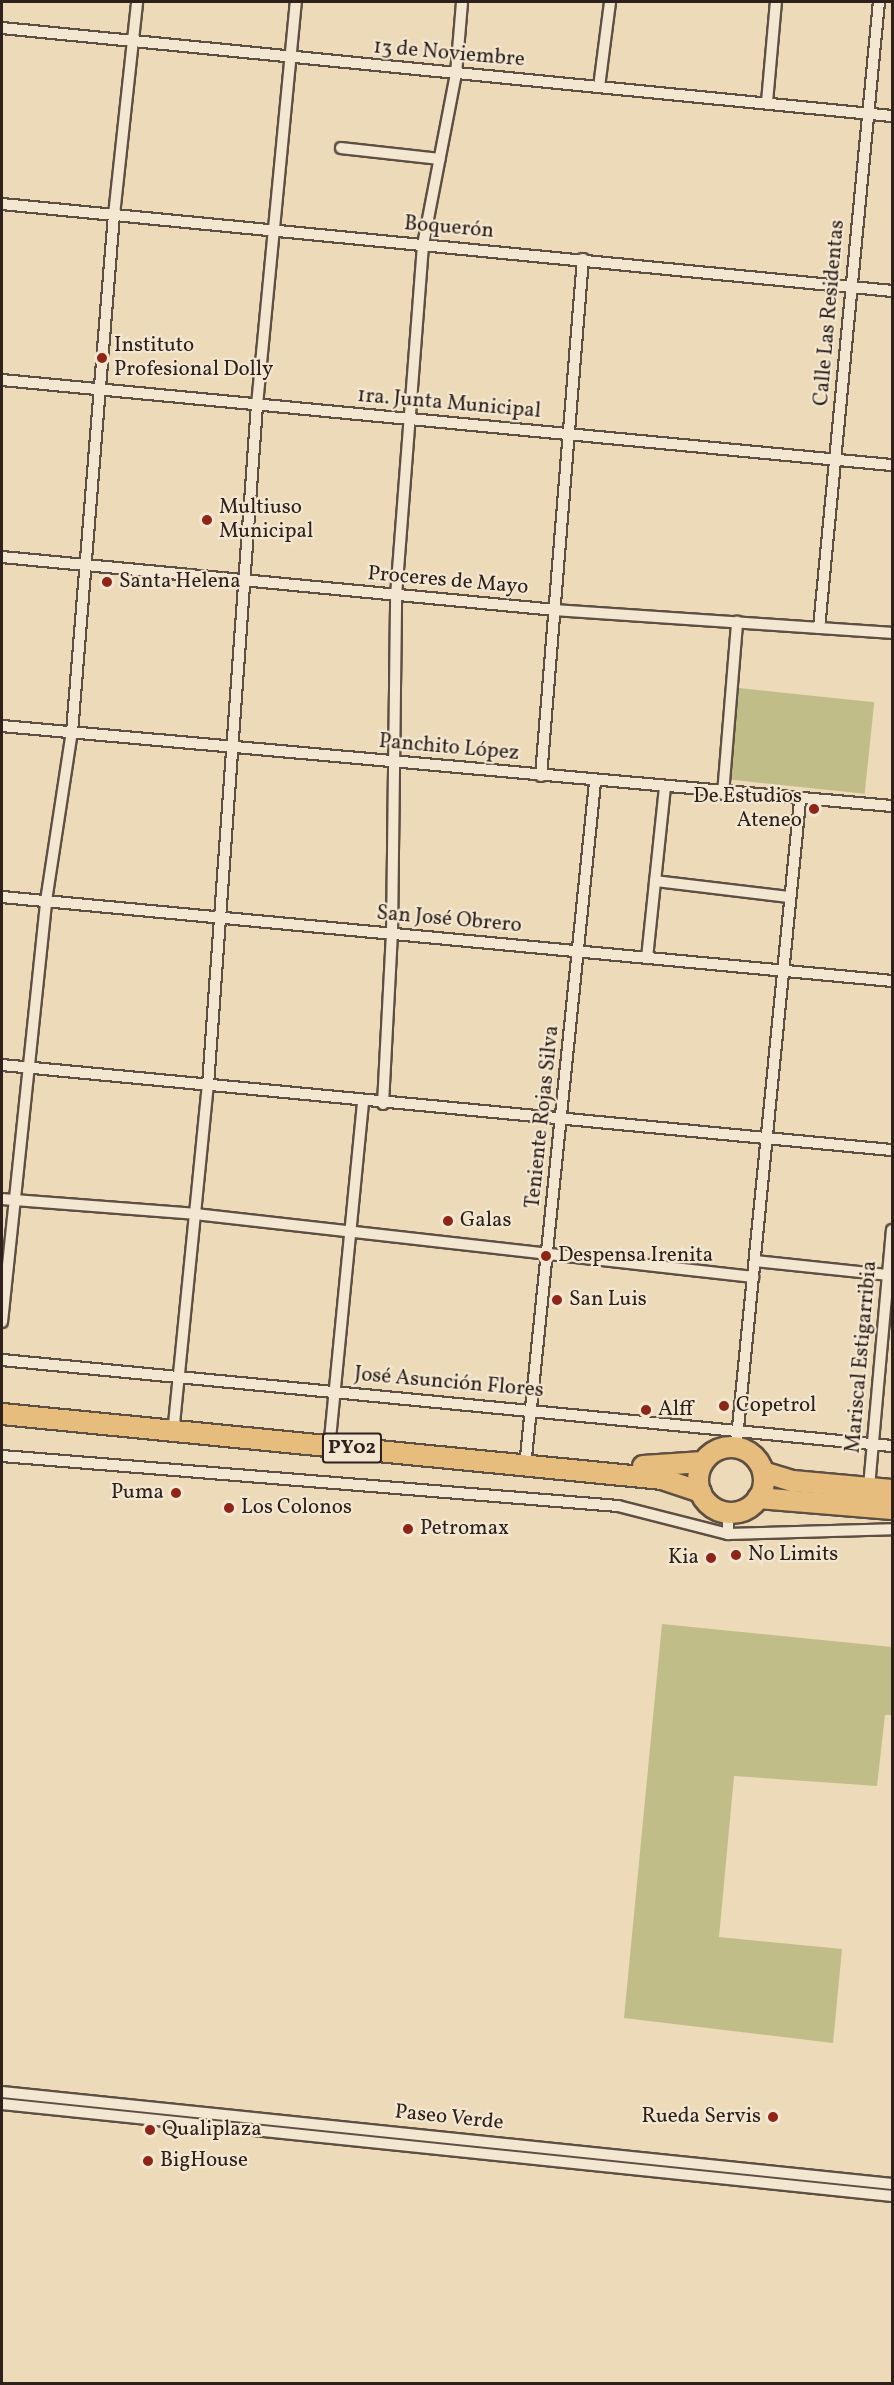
<!DOCTYPE html>
<meta charset="utf-8">
<style>
body{margin:0}
#map{position:relative;width:894px;height:2385px;overflow:hidden;background:#ecdab8;font-family:Vollkorn,serif}
div>[style]{position:absolute}
[style*='--x']{left:calc(var(--x)*1px);top:calc(var(--y)*1px);width:calc(var(--w)*1px);rotate:calc(var(--a)*1deg)}
.green>*{inset:0;background:#c0bd89;transform-origin:0 0}
.roads{filter:drop-shadow(2px 0 #5e4f43) drop-shadow(-2px 0 #5e4f43) drop-shadow(0 2px #5e4f43) drop-shadow(0 -2px #5e4f43)}
.street>*{height:10px;margin:-5px;padding:0 5px;transform-origin:5px;border-radius:5px;background:#f3e7d1}
.highway>*{height:20px;margin:-10px;padding:0 10px;transform-origin:10px;border-radius:10px;background:#e6bd7c}
.highway>.ring{margin:-10px;padding:0;box-sizing:content-box;background:none;border:20px solid #e6bd7c;border-radius:50%}
.dots>*{width:16px;height:16px;translate:-50% -50%;box-sizing:border-box;border:3px solid #f3e7d1;border-radius:50%}
span{translate:-50% -50%;white-space:nowrap;text-align:center;line-height:1.15;-webkit-text-stroke:4.5px #f3e7d1;paint-order:stroke}
.shield-label span{padding:2px 4px;background:#f3e7d1;border:2px solid;border-radius:4px;-webkit-text-stroke-width:0}
.shield-label{font-size:20px;color:#2e211c;font-weight:700}
.street-label{font-size:21px;color:#2e211c}
.poi-label{font-size:21px;color:#2e211c}
.left{translate:0 -50%;text-align:left}
.right{translate:-100% -50%;text-align:right}
.frame{position:absolute;inset:0;border:3px solid #2e211c;pointer-events:none}
</style>
<div id="map">
<div class="green">
<i style="left:739px;top:688px;width:136px;height:92px;rotate:6deg"></i>
<i style="clip-path:polygon(662px 1624px,892px 1647px,892px 1715px,885px 1715px,877px 1786px,734px 1776px,719px 1937px,842px 1949px,833px 2043px,624px 2018px)"></i>
</div>
<div class="roads">
<div class="street">
<i style="--x:2;--y:28;--w:894;--a:5.65"></i>
<i style="--x:599;--y:87;--w:86;--a:-82.6"></i>
<i style="--x:767;--y:102;--w:100;--a:-84.9"></i>
<i style="--x:341;--y:148;--w:99;--a:6.4"></i>
<i style="--x:2;--y:204;--w:894;--a:5.58"></i>
<i style="--x:2;--y:380;--w:894;--a:5.46"></i>
<i style="--x:2;--y:557;--w:556;--a:5.47"></i>
<i style="--x:555;--y:610;--w:338;--a:3.9"></i>
<i style="--x:819;--y:628;--w:629;--a:-84.53"></i>
<i style="--x:2;--y:726;--w:894;--a:5.14"></i>
<i style="--x:541;--y:776;--w:519;--a:-85.36"></i>
<i style="--x:723;--y:794;--w:173;--a:-85.3"></i>
<i style="--x:655;--y:881;--w:136;--a:6.8"></i>
<i style="--x:2;--y:897;--w:894;--a:5.39"></i>
<i style="--x:647;--y:958;--w:171;--a:-84"></i>
<i style="--x:2;--y:1065;--w:894;--a:5.46"></i>
<i style="--x:383;--y:1104;--w:170;--a:-87"></i>
<i style="--x:392;--y:934;--w:338;--a:-89.3"></i>
<i style="--x:396;--y:596;--w:352;--a:-85.6"></i>
<i style="--x:423;--y:245;--w:174;--a:-79.1"></i>
<i style="--x:456;--y:74;--w:72;--a:-85.2"></i>
<i style="--x:2;--y:1199;--w:194;--a:4.4"></i>
<i style="--x:195;--y:1214;--w:562;--a:6.44"></i>
<i style="--x:755;--y:1261;--w:135;--a:6"></i>
<i style="--x:2;--y:1322;--w:423;--a:-84"></i>
<i style="--x:46;--y:901;--w:171;--a:-81.3"></i>
<i style="--x:72;--y:732;--w:519;--a:-85.36"></i>
<i style="--x:114;--y:215;--w:214;--a:-83.8"></i>
<i style="--x:2;--y:1360;--w:894;--a:5.52"></i>
<i style="--x:174;--y:1424;--w:341;--a:-84.3"></i>
<i style="--x:208;--y:1085;--w:682;--a:-85.88"></i>
<i style="--x:257;--y:405;--w:405;--a:-84.5"></i>
<i style="--x:330;--y:1439;--w:339;--a:-84.4"></i>
<i style="--x:736;--y:1448;--w:650;--a:-84.35"></i>
<i style="--x:2;--y:1456;--w:618;--a:4.64"></i>
<i style="--x:618;--y:1506;--w:114;--a:14.3"></i>
<i style="--x:728;--y:1534;--w:164;--a:-1.7"></i>
<i style="--x:526;--y:1457;--w:679;--a:-84.16"></i>
<i style="--x:869;--y:1487;--w:258;--a:-84.9"></i>
<i style="--x:728;--y:1534;--w:21;--a:-90"></i>
<i style="--x:2;--y:2092;--w:895;--a:5.9"></i>
<i style="--x:2;--y:2104;--w:895;--a:5.9"></i>
</div>
<div class="highway">
<i style="--x:2;--y:1414;--w:663;--a:5.62"></i>
<i style="--x:662;--y:1479;--w:41;--a:18.4"></i>
<i class="ring" style="left:698px;top:1447px;width:46px;height:46px"></i>
<i style="--x:643;--y:1466;--w:60;--a:-3.8"></i>
<i style="--x:763;--y:1472;--w:31;--a:17"></i>
<i style="--x:793;--y:1481;--w:99;--a:5.2"></i>
<i style="--x:758;--y:1498;--w:134;--a:4.7"></i>
</div>
</div>
<div class="dots">
<i style="left:102px;top:358px;background:#8f2418"></i>
<i style="left:207px;top:520px;background:#8f2418"></i>
<i style="left:107px;top:582px;background:#8f2418"></i>
<i style="left:814px;top:809px;background:#8f2418"></i>
<i style="left:448px;top:1221px;background:#8f2418"></i>
<i style="left:546px;top:1256px;background:#8f2418"></i>
<i style="left:557px;top:1300px;background:#8f2418"></i>
<i style="left:724px;top:1406px;background:#8f2418"></i>
<i style="left:646px;top:1410px;background:#8f2418"></i>
<i style="left:176px;top:1493px;background:#8f2418"></i>
<i style="left:229px;top:1508px;background:#8f2418"></i>
<i style="left:408px;top:1529px;background:#8f2418"></i>
<i style="left:736px;top:1555px;background:#8f2418"></i>
<i style="left:711px;top:1558px;background:#8f2418"></i>
<i style="left:773px;top:2117px;background:#8f2418"></i>
<i style="left:150px;top:2130px;background:#8f2418"></i>
<i style="left:148px;top:2161px;background:#8f2418"></i>
</div>
<div class="shield-label">
<span style="left:352px;top:1448px">PY02</span>
</div>
<div class="street-label">
<span style="left:449px;top:54px;rotate:5deg">13 de Noviembre</span>
<span style="left:449px;top:228px;rotate:5deg">Boquerón</span>
<span style="left:830px;top:313px;rotate:-85deg">Calle Las Residentas</span>
<span style="left:449px;top:404px;rotate:5deg">1ra. Junta Municipal</span>
<span style="left:448px;top:581px;rotate:5deg">Proceres de Mayo</span>
<span style="left:449px;top:748px;rotate:5deg">Panchito López</span>
<span style="left:449px;top:920px;rotate:5deg">San José Obrero</span>
<span style="left:543px;top:1117px;rotate:-84deg">Teniente Rojas Silva</span>
<span style="left:862px;top:1357px;rotate:-85deg">Mariscal Estigarribia</span>
<span style="left:449px;top:1383px;rotate:5deg">José Asunción Flores</span>
<span style="left:449px;top:2118px;rotate:6deg">Paseo Verde</span>
</div>
<div class="poi-label">
<span class="left" style="left:114px;top:358px">Instituto<br>Profesional Dolly</span>
<span class="left" style="left:219px;top:520px">Multiuso<br>Municipal</span>
<span class="left" style="left:119px;top:582px">Santa Helena</span>
<span class="right" style="left:802px;top:809px">De Estudios<br>Ateneo</span>
<span class="left" style="left:460px;top:1221px">Galas</span>
<span class="left" style="left:558px;top:1256px">Despensa Irenita</span>
<span class="left" style="left:569px;top:1300px">San Luis</span>
<span class="left" style="left:736px;top:1406px">Copetrol</span>
<span class="left" style="left:658px;top:1410px">Alff</span>
<span class="right" style="left:164px;top:1493px">Puma</span>
<span class="left" style="left:241px;top:1508px">Los Colonos</span>
<span class="left" style="left:420px;top:1529px">Petromax</span>
<span class="left" style="left:748px;top:1555px">No Limits</span>
<span class="right" style="left:699px;top:1558px">Kia</span>
<span class="right" style="left:761px;top:2117px">Rueda Servis</span>
<span class="left" style="left:162px;top:2130px">Qualiplaza</span>
<span class="left" style="left:160px;top:2161px">BigHouse</span>
</div>
<div class="frame"></div>
</div>
